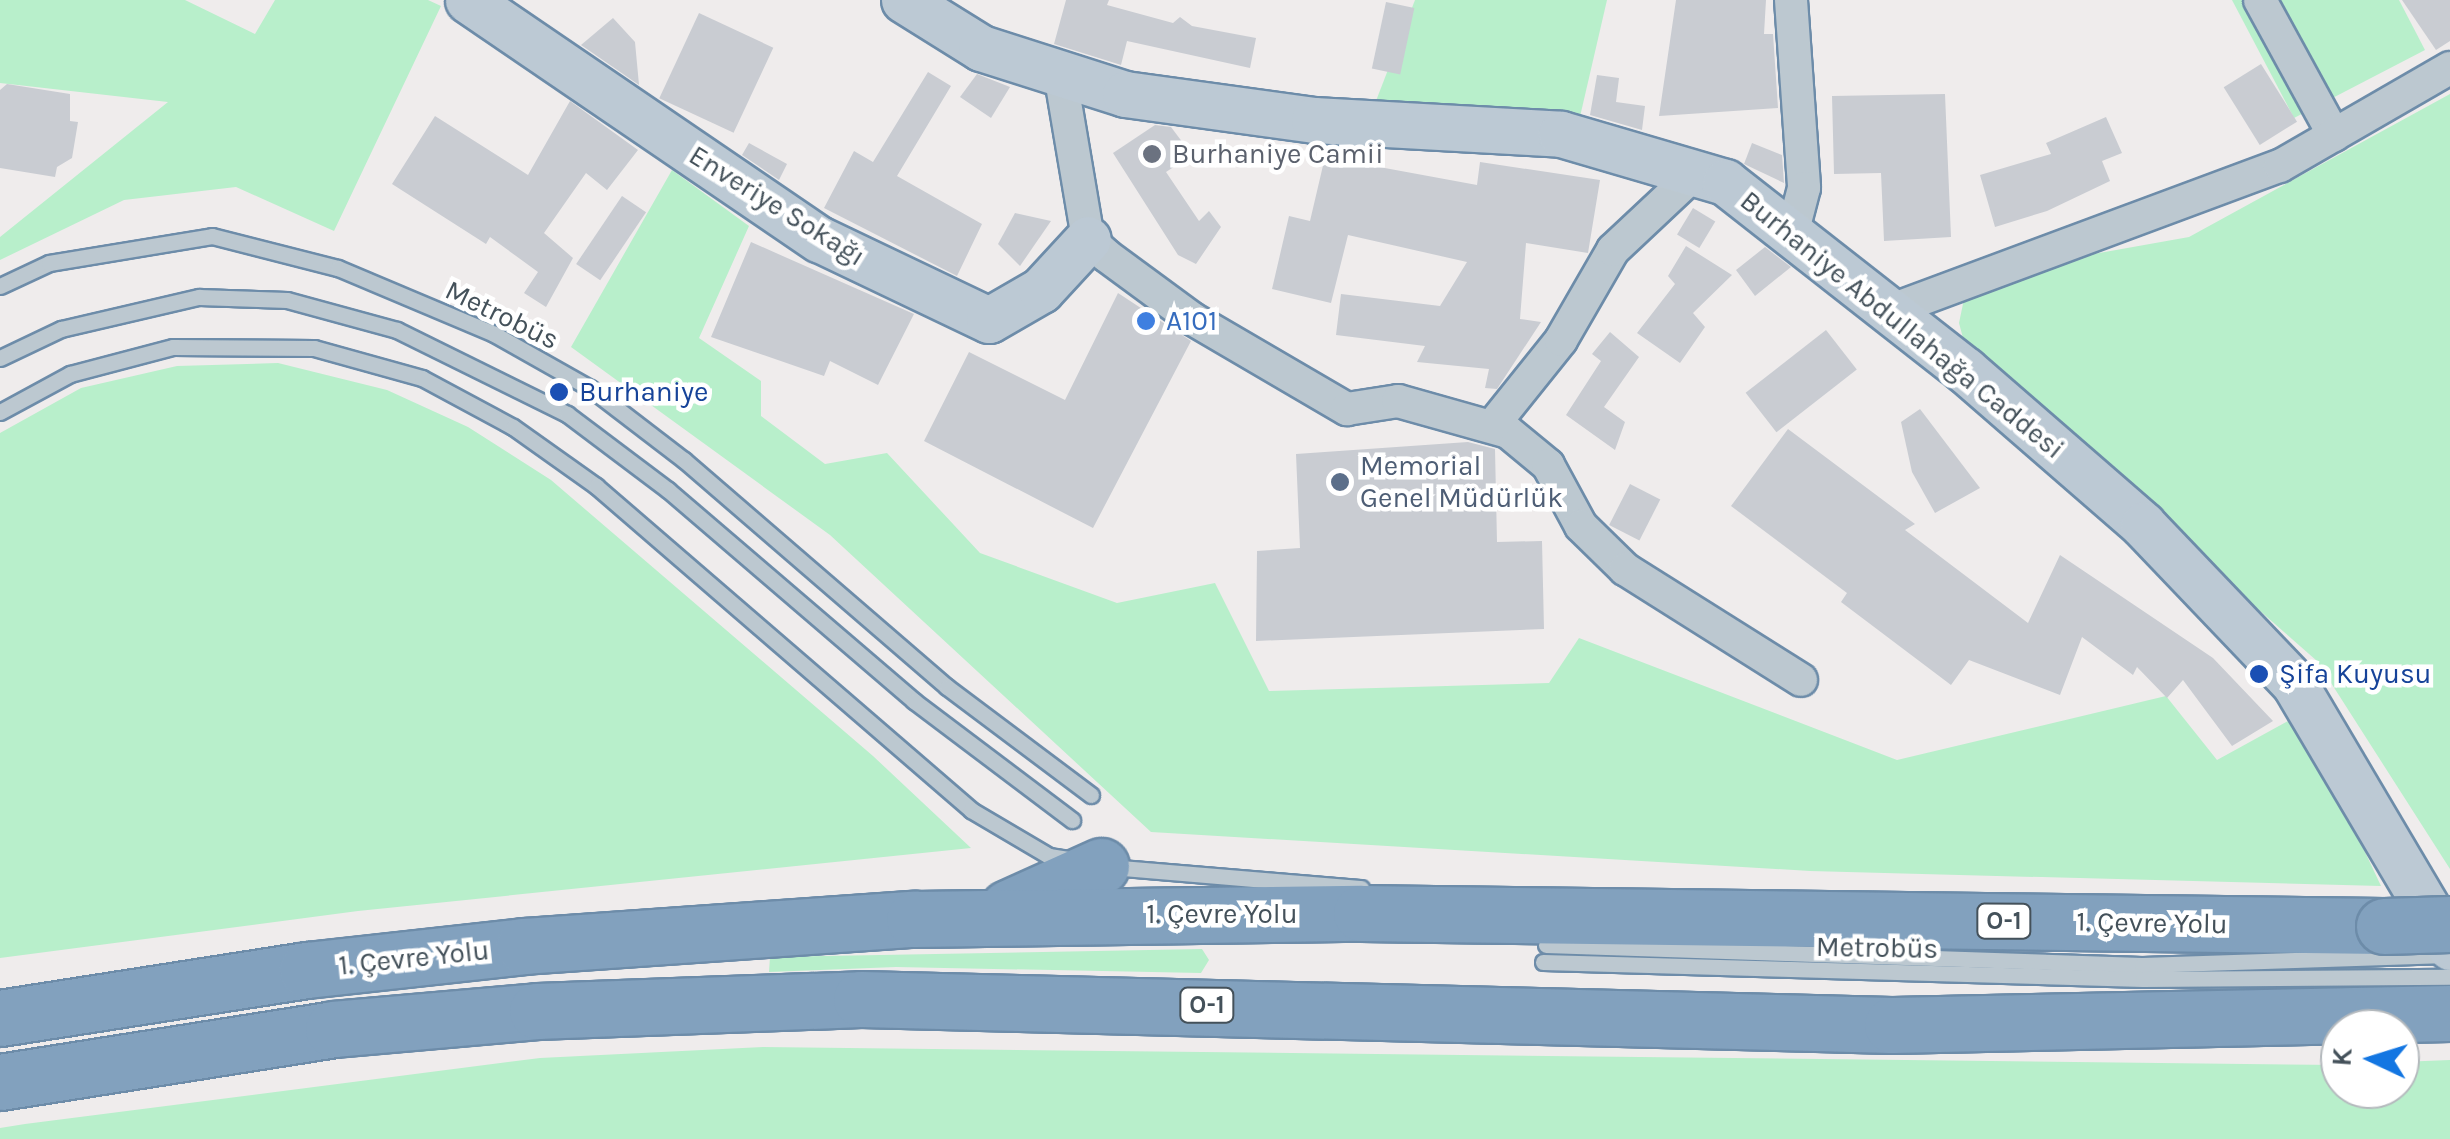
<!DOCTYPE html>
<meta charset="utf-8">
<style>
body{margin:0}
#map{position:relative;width:2450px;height:1139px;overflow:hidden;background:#efecec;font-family:Karla,sans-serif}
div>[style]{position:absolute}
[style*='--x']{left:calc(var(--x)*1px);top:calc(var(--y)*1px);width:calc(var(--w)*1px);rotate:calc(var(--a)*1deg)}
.green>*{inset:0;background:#b8efcb}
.building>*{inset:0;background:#c9ccd2;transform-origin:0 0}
.roads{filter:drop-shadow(2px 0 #6d8ca9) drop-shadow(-2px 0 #6d8ca9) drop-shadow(0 2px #6d8ca9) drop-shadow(0 -2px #6d8ca9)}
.lane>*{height:15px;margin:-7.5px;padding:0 7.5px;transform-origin:7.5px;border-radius:7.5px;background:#bcc8d0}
.street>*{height:32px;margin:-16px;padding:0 16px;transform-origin:16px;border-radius:16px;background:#bcc8d0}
.secondary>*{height:45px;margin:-22.5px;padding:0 22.5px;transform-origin:22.5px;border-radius:22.5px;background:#bcc9d4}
.highway>*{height:55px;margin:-27.5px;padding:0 27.5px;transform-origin:27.5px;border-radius:27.5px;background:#82a1be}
.bridges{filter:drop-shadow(2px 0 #6d8ca9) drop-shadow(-2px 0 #6d8ca9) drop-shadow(0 2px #6d8ca9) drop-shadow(0 -2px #6d8ca9)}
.highway-bridge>*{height:55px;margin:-27.5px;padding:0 27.5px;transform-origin:27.5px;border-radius:27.5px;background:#82a1be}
.dots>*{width:28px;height:28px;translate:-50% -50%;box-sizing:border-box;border:5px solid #fff;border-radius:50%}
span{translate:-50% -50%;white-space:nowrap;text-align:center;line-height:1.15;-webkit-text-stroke:9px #fff;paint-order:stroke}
.shield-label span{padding:2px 8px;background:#fff;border:2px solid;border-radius:8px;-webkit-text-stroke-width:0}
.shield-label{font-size:25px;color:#44515a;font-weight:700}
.worship-label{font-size:28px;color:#5b616d}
.left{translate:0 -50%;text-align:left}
.street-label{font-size:28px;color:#44515a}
.shop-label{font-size:28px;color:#366cbe}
.transit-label{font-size:28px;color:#164399}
.service-label{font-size:28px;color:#4e5e75}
.north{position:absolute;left:2320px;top:1009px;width:100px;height:100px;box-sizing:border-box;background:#fff;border:2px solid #b4b9bd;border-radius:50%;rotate:274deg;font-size:28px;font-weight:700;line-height:40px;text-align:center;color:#44515a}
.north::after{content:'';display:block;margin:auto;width:35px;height:45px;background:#1376e2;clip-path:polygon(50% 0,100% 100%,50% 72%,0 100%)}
</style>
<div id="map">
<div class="green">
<i style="clip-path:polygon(0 0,185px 0,255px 34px,275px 0,428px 0,441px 6px,334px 231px,236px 187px,124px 200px,0 260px,0 237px,168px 102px,0 83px)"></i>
<i style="clip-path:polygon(1415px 0,1607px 0,1579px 121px,1374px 106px)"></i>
<i style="clip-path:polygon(2232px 0,2399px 0,2425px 50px,2294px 118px)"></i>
<i style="clip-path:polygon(2450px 94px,2450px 869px,2317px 661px,1967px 353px,1959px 323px,1964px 299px,1977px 288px,2088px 255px,2189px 237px)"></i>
<i style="clip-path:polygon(672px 170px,749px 226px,699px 338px,761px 381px,761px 416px,825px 464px,887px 453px,980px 553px,1117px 603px,1215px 583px,1269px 691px,1549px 683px,1579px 638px,1897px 760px,2166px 696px,2217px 760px,2290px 720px,2342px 803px,2381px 886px,1810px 871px,1151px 832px,830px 535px,571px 347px)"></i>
<i style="clip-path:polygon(278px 363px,387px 390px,468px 427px,551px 480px,873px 756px,971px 848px,358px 911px,0 958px,0 433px,81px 388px,177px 366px)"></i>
<i style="clip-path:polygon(1202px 949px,1209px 960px,1201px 973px,896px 967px,769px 972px,770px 957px)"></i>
<i style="clip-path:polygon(763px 1047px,2340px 1065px,2340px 1089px,2400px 1089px,2400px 1062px,2450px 1060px,2450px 1139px,0 1139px,0 1128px,25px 1124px,540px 1058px)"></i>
</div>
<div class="building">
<i style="clip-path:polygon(1066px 0,1109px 0,1107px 5px,1173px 23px,1180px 17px,1192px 26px,1256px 38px,1250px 68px,1127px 41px,1121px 65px,1054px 44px)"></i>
<i style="clip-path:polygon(1676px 0,1766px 0,1764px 34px,1773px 34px,1778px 108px,1659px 116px)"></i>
<i style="clip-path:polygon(2402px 0,2450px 0,2450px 41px,2436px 50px)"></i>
<i style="left:1386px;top:2px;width:29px;height:68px;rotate:12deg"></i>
<i style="left:699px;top:13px;width:82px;height:94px;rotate:25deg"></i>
<i style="clip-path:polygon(613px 18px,635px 42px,639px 85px,581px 45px)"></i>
<i style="left:2261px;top:64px;width:68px;height:44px;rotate:58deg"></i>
<i style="clip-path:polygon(928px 72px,951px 86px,897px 176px,982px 224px,957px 276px,824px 208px,854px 151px,873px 162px)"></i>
<i style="clip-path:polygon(977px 74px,1010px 87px,991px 118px,960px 97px)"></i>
<i style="clip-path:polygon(1597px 75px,1619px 78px,1616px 102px,1645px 106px,1642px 130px,1590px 115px)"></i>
<i style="clip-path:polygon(7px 84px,70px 94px,70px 121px,78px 122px,72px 158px,57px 167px,55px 177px,0 168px,0 90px)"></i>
<i style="clip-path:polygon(1945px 94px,1951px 237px,1884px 241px,1881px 173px,1834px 174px,1832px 96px)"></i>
<i style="clip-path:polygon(570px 101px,638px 150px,607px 190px,586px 173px,544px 233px,573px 258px,546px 307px,524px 293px,538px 272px,490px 237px,486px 244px,392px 184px,435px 116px,528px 175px)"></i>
<i style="clip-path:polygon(2106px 117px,2122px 153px,2102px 161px,2110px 181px,2047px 211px,1995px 227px,1980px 175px,2051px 154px,2046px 143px)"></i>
<i style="clip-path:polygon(1155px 125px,1171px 127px,1192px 155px,1166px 172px,1199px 221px,1209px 211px,1221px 227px,1196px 264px,1178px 255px,1113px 153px)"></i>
<i style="clip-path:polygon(749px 143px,787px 164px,779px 180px,742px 155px)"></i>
<i style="clip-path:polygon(1752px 143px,1782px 155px,1784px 183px,1744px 164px)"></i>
<i style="clip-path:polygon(1325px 157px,1477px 185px,1480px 162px,1600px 180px,1588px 253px,1526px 243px,1520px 319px,1541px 322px,1497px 389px,1485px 388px,1489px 369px,1417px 362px,1425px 346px,1336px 335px,1341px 294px,1440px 306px,1467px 262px,1348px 235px,1331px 303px,1272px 289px,1289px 216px,1310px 221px)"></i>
<i style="left:622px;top:196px;width:29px;height:82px;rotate:34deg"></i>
<i style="left:1693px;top:208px;width:26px;height:31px;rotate:31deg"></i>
<i style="clip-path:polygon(1015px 213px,1051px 221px,1020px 266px,998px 244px)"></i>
<i style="clip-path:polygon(751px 242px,914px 314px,878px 385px,830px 361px,824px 376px,711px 337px)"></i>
<i style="clip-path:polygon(1686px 246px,1732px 275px,1693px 313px,1705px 327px,1680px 363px,1637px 333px,1675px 284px,1668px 276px)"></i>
<i style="clip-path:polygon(1765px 247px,1791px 267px,1755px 296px,1736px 270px)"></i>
<i style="clip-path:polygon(1118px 293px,1191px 341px,1093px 528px,924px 441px,969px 352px,1065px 400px)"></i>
<i style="left:1826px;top:330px;width:50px;height:102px;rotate:52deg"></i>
<i style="clip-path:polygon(1610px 332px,1639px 357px,1604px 407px,1625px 422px,1615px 450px,1566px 415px,1601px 361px,1592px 354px)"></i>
<i style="clip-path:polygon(1920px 409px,1980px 488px,1935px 513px,1912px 472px,1901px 422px)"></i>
<i style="clip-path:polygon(1788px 429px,1915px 524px,1905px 530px,2028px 623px,2060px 555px,2213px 658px,2273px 721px,2232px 746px,2183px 680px,2167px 698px,2137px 667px,2133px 675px,2082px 637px,2060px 695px,1969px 660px,1951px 685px,1841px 602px,1847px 593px,1731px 506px)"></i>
<i style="clip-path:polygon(1468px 442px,1495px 449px,1497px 542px,1542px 541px,1544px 629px,1256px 641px,1257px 551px,1300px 548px,1296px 454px)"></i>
<i style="left:1630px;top:484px;width:34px;height:46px;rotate:27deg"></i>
</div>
<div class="roads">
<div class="lane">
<i style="--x:0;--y:286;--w:54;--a:-25.1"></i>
<i style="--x:49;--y:263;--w:165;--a:-9.4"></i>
<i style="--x:212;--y:236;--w:130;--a:14.3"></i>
<i style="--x:338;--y:268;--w:169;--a:22.9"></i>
<i style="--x:494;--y:334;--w:110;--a:29.4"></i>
<i style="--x:590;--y:388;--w:118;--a:37.5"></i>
<i style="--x:684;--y:460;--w:347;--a:40.8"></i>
<i style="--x:947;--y:687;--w:180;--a:36.9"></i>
<i style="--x:0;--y:358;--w:68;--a:-25.4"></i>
<i style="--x:61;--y:329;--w:142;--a:-13.1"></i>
<i style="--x:199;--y:297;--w:88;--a:2"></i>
<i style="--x:287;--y:300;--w:114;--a:15.3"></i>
<i style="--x:397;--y:330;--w:190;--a:26.3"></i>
<i style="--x:567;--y:414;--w:126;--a:37"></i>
<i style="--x:668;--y:490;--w:324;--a:40.6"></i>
<i style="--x:914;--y:701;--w:198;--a:37"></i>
<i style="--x:0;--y:412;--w:80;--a:-28.5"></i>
<i style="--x:70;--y:374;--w:106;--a:-14.7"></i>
<i style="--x:173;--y:347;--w:141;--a:0.4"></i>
<i style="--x:314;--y:348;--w:112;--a:15.5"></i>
<i style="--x:422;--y:378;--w:103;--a:28.3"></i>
<i style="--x:513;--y:427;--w:102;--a:35.4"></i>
<i style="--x:596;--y:486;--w:496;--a:40.8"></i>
<i style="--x:971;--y:810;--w:91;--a:30.5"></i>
<i style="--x:1049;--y:856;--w:24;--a:9"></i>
<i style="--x:1110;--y:867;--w:252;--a:4.8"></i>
<i style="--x:1546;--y:945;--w:596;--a:1.92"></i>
<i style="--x:2142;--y:965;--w:305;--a:-1.9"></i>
<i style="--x:1543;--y:962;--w:600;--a:1.62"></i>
<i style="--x:2143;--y:979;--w:307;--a:-0.4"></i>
</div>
<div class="street">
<i style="--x:1791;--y:0;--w:188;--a:86"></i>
<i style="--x:1804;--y:188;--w:48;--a:104.6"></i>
<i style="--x:2260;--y:0;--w:154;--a:61.3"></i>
<i style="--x:1060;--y:73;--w:168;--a:80.4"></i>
<i style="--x:1088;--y:239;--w:25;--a:42"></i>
<i style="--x:1107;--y:256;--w:104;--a:36.4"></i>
<i style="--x:1191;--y:318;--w:181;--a:30.3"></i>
<i style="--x:1347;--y:409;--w:52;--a:-8.9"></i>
<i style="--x:1398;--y:401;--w:114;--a:15.7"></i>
<i style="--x:1508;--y:432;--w:52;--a:39.5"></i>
<i style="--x:1548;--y:465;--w:69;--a:61.6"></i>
<i style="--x:1581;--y:526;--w:62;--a:44.3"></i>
<i style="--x:1625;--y:569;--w:208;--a:32.2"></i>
<i style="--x:1892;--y:310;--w:414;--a:-20.4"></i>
<i style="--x:2280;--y:166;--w:196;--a:-30"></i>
<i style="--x:1493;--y:425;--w:109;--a:-51.3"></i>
<i style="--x:1561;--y:340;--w:104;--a:-60"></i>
<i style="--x:1613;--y:250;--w:112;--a:-43.2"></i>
</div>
<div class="secondary">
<i style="--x:468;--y:0;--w:425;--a:34.3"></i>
<i style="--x:819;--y:239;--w:188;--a:25.5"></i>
<i style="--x:989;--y:320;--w:60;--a:-30"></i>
<i style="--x:1041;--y:290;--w:69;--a:-47.3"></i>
<i style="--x:904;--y:0;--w:91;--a:31.9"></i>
<i style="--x:981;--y:48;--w:151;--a:17.7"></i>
<i style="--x:1125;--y:94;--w:191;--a:7.8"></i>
<i style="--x:1314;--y:120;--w:247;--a:3.2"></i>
<i style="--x:1561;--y:134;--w:171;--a:16.3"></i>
<i style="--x:1725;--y:182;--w:305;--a:38.1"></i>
<i style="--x:1965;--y:370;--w:236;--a:41"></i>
<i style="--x:2143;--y:525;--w:219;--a:46.3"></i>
<i style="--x:2294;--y:683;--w:307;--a:59.4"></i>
</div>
<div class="highway">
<i style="--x:1008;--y:908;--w:102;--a:-24.3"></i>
<i style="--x:0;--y:1018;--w:311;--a:-8.9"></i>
<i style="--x:307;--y:970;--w:218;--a:-6.3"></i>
<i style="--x:524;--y:946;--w:391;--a:-4"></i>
<i style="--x:914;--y:919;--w:447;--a:-0.8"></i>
<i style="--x:1361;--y:913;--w:1023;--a:0.73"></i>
<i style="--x:0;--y:1082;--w:337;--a:-9"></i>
<i style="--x:333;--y:1029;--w:205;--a:-5"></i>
<i style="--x:537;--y:1011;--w:324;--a:-2.1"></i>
<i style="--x:861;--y:999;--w:1031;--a:1.44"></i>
<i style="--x:1892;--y:1025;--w:558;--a:-1.23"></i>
</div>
</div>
<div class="bridges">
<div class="highway-bridge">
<i style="--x:2384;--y:926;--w:66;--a:-1.7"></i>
</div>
</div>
<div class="dots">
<i style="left:1152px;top:154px;background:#6b7280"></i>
<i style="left:1146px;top:321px;background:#3f7fe0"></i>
<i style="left:559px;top:392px;background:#1a4fb4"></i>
<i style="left:1340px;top:482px;background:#5c6f8a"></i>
<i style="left:2259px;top:674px;background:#1a4fb4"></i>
</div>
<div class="shield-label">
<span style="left:2004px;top:921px">O-1</span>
<span style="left:1207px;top:1005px">O-1</span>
</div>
<div class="worship-label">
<span class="left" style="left:1172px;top:154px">Burhaniye Camii</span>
</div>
<div class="street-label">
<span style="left:777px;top:206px;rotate:32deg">Enveriye Sokağı</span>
<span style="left:502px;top:315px;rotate:26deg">Metrobüs</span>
<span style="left:1902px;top:325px;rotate:39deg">Burhaniye Abdullahağa Caddesi</span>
<span style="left:1222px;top:914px">1. Çevre Yolu</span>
<span style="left:2152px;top:923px;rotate:1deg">1. Çevre Yolu</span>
<span style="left:1877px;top:948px;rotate:1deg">Metrobüs</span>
<span style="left:414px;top:958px;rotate:-6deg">1. Çevre Yolu</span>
</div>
<div class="shop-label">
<span class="left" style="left:1166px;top:321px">A101</span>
</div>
<div class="transit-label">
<span class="left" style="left:579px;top:392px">Burhaniye</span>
<span class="left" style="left:2279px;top:674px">Şifa Kuyusu</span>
</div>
<div class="service-label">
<span class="left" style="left:1360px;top:482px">Memorial<br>Genel Müdürlük</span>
</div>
<div class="north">K</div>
</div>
